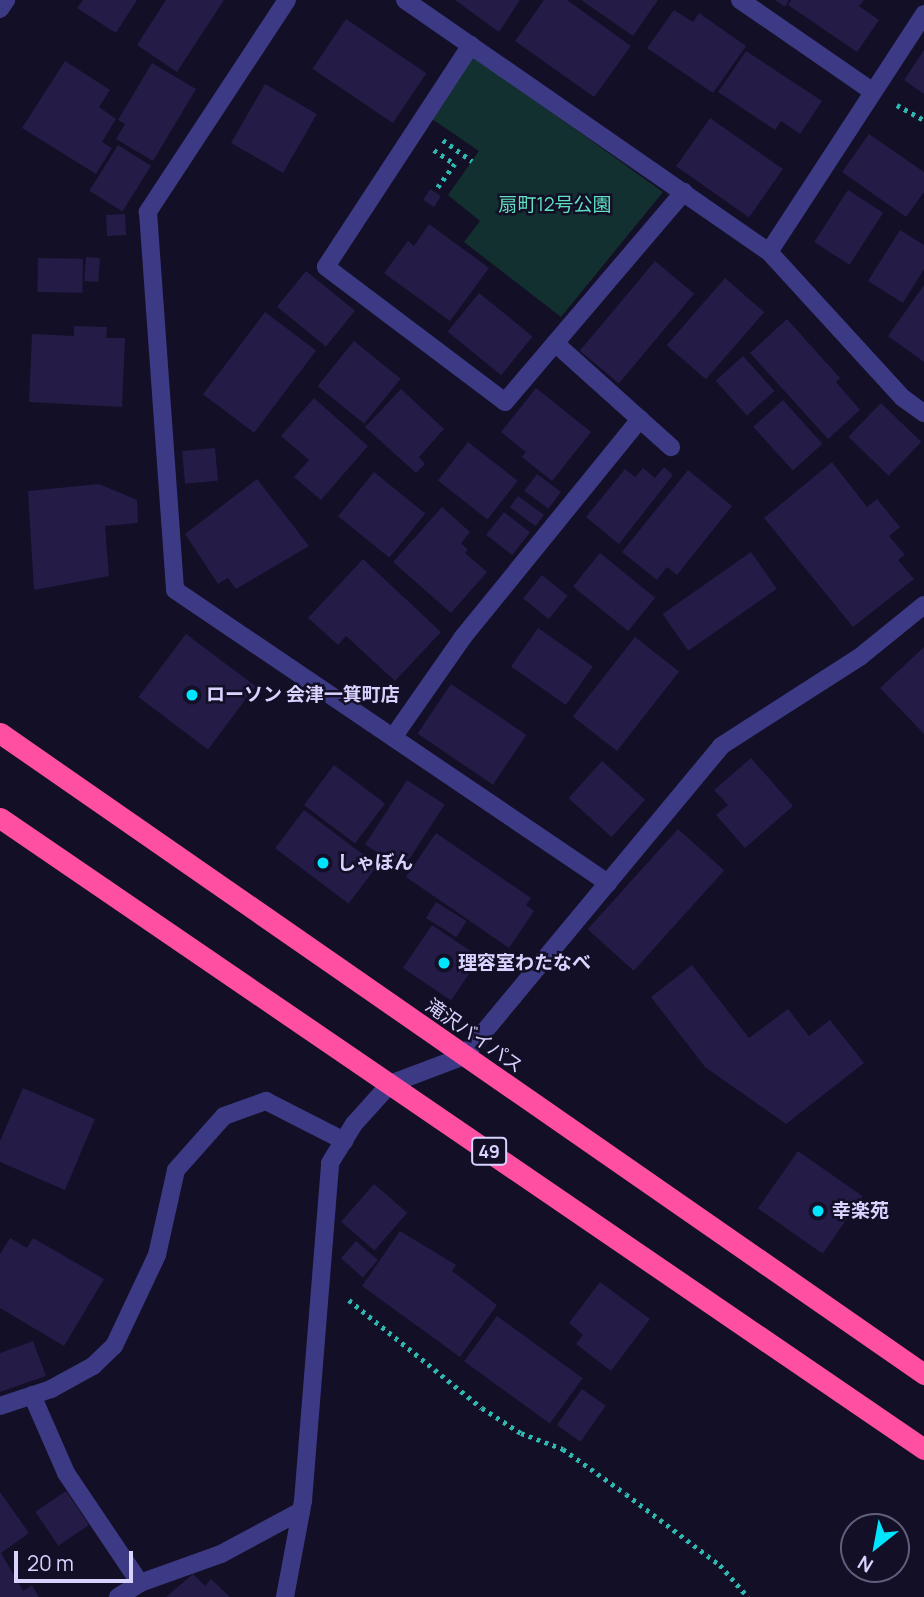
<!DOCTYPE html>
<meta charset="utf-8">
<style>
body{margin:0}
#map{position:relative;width:924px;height:1597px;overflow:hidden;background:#130f26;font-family:Manrope,"Noto Sans JP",sans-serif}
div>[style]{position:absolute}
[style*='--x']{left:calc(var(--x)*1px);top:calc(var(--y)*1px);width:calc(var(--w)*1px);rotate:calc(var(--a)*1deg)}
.green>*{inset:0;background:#12302f}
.building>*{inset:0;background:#241b47;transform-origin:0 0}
.path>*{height:4.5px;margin-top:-2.25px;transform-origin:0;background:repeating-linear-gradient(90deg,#2fb8b0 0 3.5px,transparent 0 8.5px)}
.minor>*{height:18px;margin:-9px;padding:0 9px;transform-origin:9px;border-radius:9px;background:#3d3a85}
.highway>*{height:21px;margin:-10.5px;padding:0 10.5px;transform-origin:10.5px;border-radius:10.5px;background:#ff4fa3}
.dots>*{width:19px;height:19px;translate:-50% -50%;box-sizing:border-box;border:4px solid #130f26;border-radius:50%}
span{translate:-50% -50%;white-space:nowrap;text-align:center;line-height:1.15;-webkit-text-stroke:5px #130f26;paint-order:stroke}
.shield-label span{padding:2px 5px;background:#130f26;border:2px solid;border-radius:5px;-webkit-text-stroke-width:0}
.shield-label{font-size:18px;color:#d9d4ff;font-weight:700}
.park-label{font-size:19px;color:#5fe0c0}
.poi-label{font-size:19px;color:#d9d4ff;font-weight:700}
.left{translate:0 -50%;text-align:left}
.street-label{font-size:19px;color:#d9d4ff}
.north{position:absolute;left:840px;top:1513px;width:70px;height:70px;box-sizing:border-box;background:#130f26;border:2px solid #625e7d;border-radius:50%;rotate:211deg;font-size:19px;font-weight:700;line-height:28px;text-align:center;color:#d9d4ff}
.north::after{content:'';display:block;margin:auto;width:24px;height:32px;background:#00e5ff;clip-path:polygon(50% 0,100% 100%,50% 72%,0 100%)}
.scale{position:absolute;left:14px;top:1551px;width:119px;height:32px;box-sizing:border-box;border:4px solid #d9d4ff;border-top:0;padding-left:9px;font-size:21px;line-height:24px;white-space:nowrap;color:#d9d4ff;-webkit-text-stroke:5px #130f26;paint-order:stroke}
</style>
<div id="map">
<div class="green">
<i style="clip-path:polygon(473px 56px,663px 192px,561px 317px,464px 242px,480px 221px,448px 195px,479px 151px,432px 119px)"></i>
</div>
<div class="building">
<i style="clip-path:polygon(83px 0,137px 0,116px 33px,77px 8px)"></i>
<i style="clip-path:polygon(166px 0,224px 0,177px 72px,137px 45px)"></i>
<i style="clip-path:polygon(455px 0,520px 0,499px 32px)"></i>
<i style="clip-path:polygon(544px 0,567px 0,631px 46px,594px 97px,515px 41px)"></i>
<i style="clip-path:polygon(581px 0,658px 0,633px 36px)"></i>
<i style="clip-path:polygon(775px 0,789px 0,785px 7px)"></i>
<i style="clip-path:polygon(791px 0,864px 0,859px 6px,879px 20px,857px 52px,788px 5px)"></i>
<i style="clip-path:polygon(674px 10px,693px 22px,699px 13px,746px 46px,713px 93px,647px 48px)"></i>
<i style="left:346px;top:19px;width:97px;height:60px;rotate:34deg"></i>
<i style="clip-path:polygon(924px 50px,924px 94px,904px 80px)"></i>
<i style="clip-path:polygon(746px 51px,822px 101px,800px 134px,781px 121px,775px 130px,718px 92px)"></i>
<i style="clip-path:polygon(65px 61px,110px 90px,99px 107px,116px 119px,102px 142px,112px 148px,96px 174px,22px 128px)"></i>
<i style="clip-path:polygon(152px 63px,196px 89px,153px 161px,116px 139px,125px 124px,118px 120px)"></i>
<i style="left:265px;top:84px;width:60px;height:68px;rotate:30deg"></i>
<i style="left:710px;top:118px;width:89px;height:59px;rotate:35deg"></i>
<i style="clip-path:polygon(869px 134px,924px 172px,924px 192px,906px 217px,842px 172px)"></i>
<i style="left:118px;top:145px;width:39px;height:54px;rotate:32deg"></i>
<i style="left:430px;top:189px;width:13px;height:13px;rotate:32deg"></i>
<i style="left:848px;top:190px;width:42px;height:62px;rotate:33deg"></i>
<i style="left:125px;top:214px;width:21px;height:19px;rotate:87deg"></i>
<i style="clip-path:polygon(429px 224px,489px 268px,450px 321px,384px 273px,408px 241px,414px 246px)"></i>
<i style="clip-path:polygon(900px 230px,924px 245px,924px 269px,903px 303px,868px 281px)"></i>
<i style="left:86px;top:257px;width:14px;height:24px;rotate:4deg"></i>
<i style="left:38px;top:258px;width:45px;height:34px;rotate:1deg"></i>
<i style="left:655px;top:261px;width:51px;height:117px;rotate:40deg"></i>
<i style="left:306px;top:271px;width:63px;height:46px;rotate:39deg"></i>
<i style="left:725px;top:278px;width:52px;height:89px;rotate:41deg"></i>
<i style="clip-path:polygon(924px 285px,924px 362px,888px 336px)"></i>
<i style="left:479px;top:293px;width:69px;height:50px;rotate:39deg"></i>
<i style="left:265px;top:312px;width:64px;height:103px;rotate:37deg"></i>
<i style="clip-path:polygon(787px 319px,840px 378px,836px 382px,860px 410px,828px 439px,750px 353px)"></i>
<i style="clip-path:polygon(74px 326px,107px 327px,106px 338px,125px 338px,122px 407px,29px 402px,32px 334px,74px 336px)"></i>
<i style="left:354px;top:341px;width:60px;height:58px;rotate:39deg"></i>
<i style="left:743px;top:356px;width:47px;height:37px;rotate:48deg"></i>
<i style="clip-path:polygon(536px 388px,591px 432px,552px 481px,522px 457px,526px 452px,501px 432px)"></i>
<i style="clip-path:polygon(401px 389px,444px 429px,419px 457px,425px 464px,416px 473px,365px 427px)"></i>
<i style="clip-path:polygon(314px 398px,368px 446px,321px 500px,294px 477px,309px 460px,281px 436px)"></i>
<i style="left:783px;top:400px;width:59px;height:40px;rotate:48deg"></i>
<i style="left:881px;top:403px;width:56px;height:47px;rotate:44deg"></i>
<i style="left:468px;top:442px;width:63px;height:49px;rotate:38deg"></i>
<i style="left:215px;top:448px;width:33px;height:33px;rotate:85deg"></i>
<i style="clip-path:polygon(832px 462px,867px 507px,877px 499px,900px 527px,889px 536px,905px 555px,898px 560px,914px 579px,853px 627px,764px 518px)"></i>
<i style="clip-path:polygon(664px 467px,673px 475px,619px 544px,586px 517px,625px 469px,635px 477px,643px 468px,655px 478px)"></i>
<i style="clip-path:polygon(688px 470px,732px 506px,677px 575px,667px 567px,657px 580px,622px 552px)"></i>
<i style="left:374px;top:472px;width:66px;height:57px;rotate:39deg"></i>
<i style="left:537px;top:474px;width:30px;height:21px;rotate:37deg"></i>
<i style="clip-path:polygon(257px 479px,309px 546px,236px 589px,228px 578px,218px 584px,185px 534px)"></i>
<i style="clip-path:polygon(99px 484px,137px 500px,138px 523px,105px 526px,109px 576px,34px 590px,28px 491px)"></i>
<i style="left:518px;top:496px;width:32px;height:14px;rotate:36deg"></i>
<i style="clip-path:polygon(442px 507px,470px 532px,461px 543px,468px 550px,465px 553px,487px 572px,451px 613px,393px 562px)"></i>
<i style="left:504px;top:512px;width:33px;height:29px;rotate:38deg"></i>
<i style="left:751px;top:552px;width:45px;height:108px;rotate:55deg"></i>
<i style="left:600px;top:553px;width:71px;height:43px;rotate:39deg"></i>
<i style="clip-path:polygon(363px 559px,441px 632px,395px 681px,346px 636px,338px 645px,308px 618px)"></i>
<i style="left:542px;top:575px;width:33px;height:30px;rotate:39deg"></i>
<i style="left:538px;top:628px;width:67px;height:47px;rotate:35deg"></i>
<i style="left:186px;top:634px;width:87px;height:79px;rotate:37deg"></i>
<i style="left:635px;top:637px;width:56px;height:101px;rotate:38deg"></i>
<i style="clip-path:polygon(924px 647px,924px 734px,880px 688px)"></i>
<i style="left:451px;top:684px;width:91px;height:60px;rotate:34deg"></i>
<i style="clip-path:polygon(751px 758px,793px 806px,745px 848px,716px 815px,728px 805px,714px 790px)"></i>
<i style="left:602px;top:761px;width:58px;height:50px;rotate:42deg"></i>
<i style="left:334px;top:765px;width:64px;height:50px;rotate:37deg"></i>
<i style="left:407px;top:780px;width:45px;height:77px;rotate:33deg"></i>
<i style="left:304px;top:810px;width:92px;height:48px;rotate:37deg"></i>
<i style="left:678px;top:829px;width:62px;height:135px;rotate:42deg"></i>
<i style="clip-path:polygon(436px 833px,531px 898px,526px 905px,534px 911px,509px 948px,406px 877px)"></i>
<i style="left:436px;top:902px;width:36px;height:19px;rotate:32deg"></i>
<i style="left:432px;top:925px;width:58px;height:52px;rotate:34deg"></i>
<i style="clip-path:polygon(692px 965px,749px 1038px,788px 1009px,809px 1036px,830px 1020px,864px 1063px,786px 1124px,705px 1067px,651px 997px)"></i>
<i style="clip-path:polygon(23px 1088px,95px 1119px,65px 1190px,0 1162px,0 1141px)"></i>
<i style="left:798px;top:1151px;width:79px;height:70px;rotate:35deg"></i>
<i style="left:374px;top:1184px;width:44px;height:50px;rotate:41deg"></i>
<i style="clip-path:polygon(400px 1231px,456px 1265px,452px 1271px,497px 1305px,460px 1357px,362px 1286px)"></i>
<i style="clip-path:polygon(10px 1238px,27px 1248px,33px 1238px,104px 1279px,64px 1346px,0 1308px,0 1254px)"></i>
<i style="left:356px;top:1241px;width:29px;height:23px;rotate:41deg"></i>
<i style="clip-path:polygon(600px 1282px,650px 1319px,611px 1371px,576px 1344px,583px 1335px,569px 1323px)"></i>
<i style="left:497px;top:1316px;width:106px;height:56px;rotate:36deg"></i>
<i style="clip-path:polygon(33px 1341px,46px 1376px,0 1392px,0 1353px)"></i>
<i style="left:582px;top:1389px;width:29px;height:44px;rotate:35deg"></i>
<i style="left:66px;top:1491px;width:41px;height:37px;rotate:56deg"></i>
<i style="clip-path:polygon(0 1492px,29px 1533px,1px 1553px,23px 1591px,32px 1585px,39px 1597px,0 1597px)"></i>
<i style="clip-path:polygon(193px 1574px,205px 1586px,211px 1579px,230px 1597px,166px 1597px)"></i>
</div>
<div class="path">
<i style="--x:897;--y:105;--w:31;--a:29"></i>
<i style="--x:443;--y:140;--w:36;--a:36"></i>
<i style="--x:434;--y:150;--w:25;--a:34"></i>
<i style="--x:455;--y:164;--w:31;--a:126"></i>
<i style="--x:349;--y:1300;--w:171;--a:39.1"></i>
<i style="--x:482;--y:1408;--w:46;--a:32.7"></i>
<i style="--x:521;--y:1433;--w:45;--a:20.9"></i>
<i style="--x:563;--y:1449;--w:77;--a:35.5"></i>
<i style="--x:626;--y:1494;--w:118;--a:37.1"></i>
<i style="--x:720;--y:1565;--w:43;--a:48.8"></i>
</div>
<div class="minor">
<i style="--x:287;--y:0;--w:254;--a:123.3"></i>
<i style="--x:148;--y:212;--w:379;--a:85.9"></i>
<i style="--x:175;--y:590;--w:523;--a:34.09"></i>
<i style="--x:405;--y:0;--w:443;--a:34.7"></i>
<i style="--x:769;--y:252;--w:198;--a:47.5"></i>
<i style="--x:903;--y:398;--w:26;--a:36"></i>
<i style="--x:740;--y:0;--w:160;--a:34.6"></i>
<i style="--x:0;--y:9;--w:11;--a:-56"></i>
<i style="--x:471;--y:45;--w:265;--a:123.2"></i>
<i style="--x:326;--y:267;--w:224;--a:37"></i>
<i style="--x:505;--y:402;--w:276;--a:-49.6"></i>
<i style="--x:769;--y:252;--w:284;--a:-56.9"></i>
<i style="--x:555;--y:343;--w:156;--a:41.9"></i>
<i style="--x:394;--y:736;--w:121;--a:-55.1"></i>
<i style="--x:463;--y:637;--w:281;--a:-50.9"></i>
<i style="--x:32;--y:1395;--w:85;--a:66.4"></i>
<i style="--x:66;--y:1473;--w:133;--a:56.1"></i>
<i style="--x:0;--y:1406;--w:54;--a:-18.4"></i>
<i style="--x:51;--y:1389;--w:48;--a:-28.7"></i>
<i style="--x:93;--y:1366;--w:29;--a:-44"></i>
<i style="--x:114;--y:1346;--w:101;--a:-64.7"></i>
<i style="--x:157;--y:1255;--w:87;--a:-77.4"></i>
<i style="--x:176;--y:1170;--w:72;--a:-48.4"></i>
<i style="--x:224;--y:1116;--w:45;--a:-19.7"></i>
<i style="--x:266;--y:1101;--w:88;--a:27.1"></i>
<i style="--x:118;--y:1597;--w:26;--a:-32"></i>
<i style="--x:140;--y:1583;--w:86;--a:-19.7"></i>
<i style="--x:221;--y:1554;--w:91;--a:-28.3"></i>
<i style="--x:285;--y:1597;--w:98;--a:-79.4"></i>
<i style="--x:303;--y:1501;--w:339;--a:-85.4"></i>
<i style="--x:330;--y:1163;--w:46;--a:-58.4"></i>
<i style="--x:354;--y:1124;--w:54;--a:-48"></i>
<i style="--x:390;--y:1084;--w:79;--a:-20.7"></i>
<i style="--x:464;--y:1056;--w:403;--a:-50.3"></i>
<i style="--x:721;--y:746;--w:166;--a:-32.7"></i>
<i style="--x:861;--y:656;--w:81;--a:-39"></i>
</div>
<div class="highway">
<i style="--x:0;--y:733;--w:1125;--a:34.75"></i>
<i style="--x:0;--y:818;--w:1119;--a:34.33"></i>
</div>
<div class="dots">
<i style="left:192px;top:695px;background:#00e5ff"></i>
<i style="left:323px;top:863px;background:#00e5ff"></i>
<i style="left:444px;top:963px;background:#00e5ff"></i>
<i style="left:818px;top:1211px;background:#00e5ff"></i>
</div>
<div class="shield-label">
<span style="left:489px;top:1151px">49</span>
</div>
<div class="park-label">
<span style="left:555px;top:205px">扇町12号公園</span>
</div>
<div class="poi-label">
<span class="left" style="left:206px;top:695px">ローソン 会津一箕町店</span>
<span class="left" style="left:337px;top:863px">しゃぼん</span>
<span class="left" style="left:458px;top:963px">理容室わたなべ</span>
<span class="left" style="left:832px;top:1211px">幸楽苑</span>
</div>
<div class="street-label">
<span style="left:474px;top:1036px;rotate:35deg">滝沢バイパス</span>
</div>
<div class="north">N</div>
<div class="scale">20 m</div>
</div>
